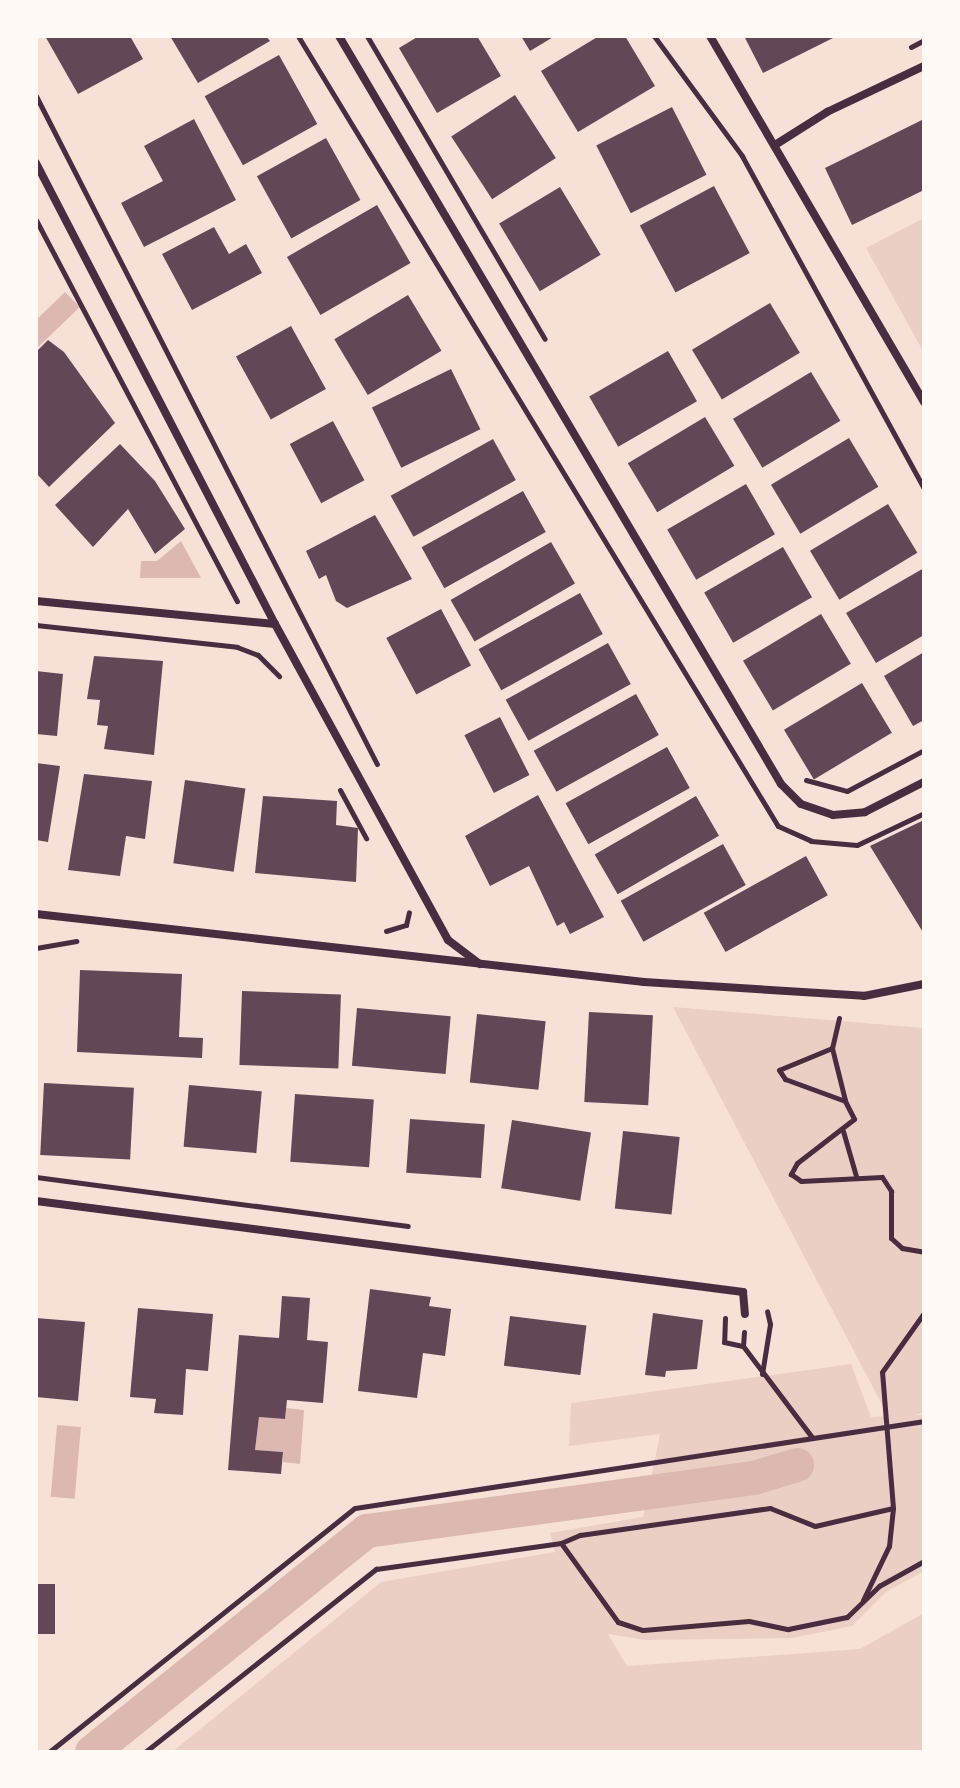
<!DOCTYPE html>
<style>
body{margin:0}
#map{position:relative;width:960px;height:1788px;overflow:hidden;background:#f7e1d7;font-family:Overpass,sans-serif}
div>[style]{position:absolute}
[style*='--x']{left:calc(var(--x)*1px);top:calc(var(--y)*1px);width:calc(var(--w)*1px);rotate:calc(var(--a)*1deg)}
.green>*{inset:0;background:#ebcfc5}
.water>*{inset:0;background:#dcb8b0;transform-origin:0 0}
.canal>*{height:34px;margin:-17px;padding:0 17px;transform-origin:17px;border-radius:17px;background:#dcb8b0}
.building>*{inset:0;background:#644757;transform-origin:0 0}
.path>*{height:5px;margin:-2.5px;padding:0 2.5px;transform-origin:2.5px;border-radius:2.5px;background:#4a2c40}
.minor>*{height:8px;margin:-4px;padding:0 4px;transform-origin:4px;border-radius:4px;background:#4a2c40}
span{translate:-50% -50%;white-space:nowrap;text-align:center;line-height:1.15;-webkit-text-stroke:8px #fffaf5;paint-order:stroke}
.frame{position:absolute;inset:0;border:38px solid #fffaf5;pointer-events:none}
</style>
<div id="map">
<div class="green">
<i style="clip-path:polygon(924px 218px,924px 353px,866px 248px)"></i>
<i style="clip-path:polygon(673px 1007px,924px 1028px,924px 1413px,915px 1415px,924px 1415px,924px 1571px,886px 1592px,852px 1626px,792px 1638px,646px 1640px,608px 1634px,627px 1666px,860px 1649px,924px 1613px,924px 1752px,172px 1752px,381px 1582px,555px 1552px,550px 1533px,643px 1517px,660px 1434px,569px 1446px,571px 1403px,851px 1364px,871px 1417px,888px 1416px)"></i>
</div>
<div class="water">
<i style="clip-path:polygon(65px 292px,80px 307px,36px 349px,36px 320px)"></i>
<i style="clip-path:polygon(181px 541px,201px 578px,140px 578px,141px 561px,157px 561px)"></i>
<i style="clip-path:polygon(286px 1408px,304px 1410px,300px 1464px,283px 1462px,283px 1452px,255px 1450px,259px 1417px,285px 1419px)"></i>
<i style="left:57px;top:1425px;width:24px;height:72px;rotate:5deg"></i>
</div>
<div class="canal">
<i style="--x:92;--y:1752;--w:353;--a:-38.8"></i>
<i style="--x:367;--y:1531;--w:391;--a:-7.8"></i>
<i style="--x:754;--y:1478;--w:45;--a:-16.8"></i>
</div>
<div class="building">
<i style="clip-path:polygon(45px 36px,130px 36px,143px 59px,78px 94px)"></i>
<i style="clip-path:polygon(170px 36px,266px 36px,270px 41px,198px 83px)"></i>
<i style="clip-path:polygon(419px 36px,477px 36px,501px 76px,437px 113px,399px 48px)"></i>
<i style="clip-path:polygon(521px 36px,555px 36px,530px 51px)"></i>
<i style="clip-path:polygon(599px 36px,625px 36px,655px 86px,578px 132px,541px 71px)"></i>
<i style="clip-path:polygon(744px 36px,837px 36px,763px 73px)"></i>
<i style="left:279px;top:55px;width:79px;height:85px;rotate:61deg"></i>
<i style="left:515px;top:95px;width:75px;height:76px;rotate:57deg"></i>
<i style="left:672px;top:107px;width:76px;height:85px;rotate:63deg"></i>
<i style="clip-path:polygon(194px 119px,236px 200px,144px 247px,121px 203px,163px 181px,144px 146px)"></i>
<i style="clip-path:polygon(924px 119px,924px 190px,852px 225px,825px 168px)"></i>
<i style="left:326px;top:138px;width:71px;height:79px;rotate:61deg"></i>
<i style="left:714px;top:186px;width:76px;height:84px;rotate:62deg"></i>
<i style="left:560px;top:187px;width:79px;height:71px;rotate:59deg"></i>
<i style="left:377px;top:205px;width:67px;height:104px;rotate:60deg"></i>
<i style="clip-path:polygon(214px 227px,229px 254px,246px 244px,262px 273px,192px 310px,162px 254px)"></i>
<i style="left:408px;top:295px;width:65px;height:86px;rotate:59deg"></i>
<i style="left:770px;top:303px;width:58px;height:91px;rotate:59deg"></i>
<i style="left:291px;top:326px;width:72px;height:63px;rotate:61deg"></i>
<i style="clip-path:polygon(48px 340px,64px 352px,115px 423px,49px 487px,36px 473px,36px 352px)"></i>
<i style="left:668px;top:351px;width:58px;height:91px;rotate:60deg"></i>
<i style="left:451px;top:369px;width:67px;height:88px;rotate:64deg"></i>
<i style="left:811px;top:372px;width:57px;height:91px;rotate:59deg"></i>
<i style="left:705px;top:417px;width:57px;height:90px;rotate:59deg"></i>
<i style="left:333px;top:421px;width:67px;height:49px;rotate:62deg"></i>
<i style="left:849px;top:438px;width:57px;height:91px;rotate:59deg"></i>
<i style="left:493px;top:439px;width:47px;height:117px;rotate:61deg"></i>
<i style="clip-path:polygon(120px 444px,155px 481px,185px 529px,155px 554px,128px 509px,93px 547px,55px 505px)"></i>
<i style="left:746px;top:484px;width:58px;height:91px;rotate:60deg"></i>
<i style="left:523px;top:491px;width:47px;height:116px;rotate:61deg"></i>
<i style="left:888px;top:504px;width:57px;height:91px;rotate:59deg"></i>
<i style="clip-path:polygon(375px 515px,412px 579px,347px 608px,336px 601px,326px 575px,319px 579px,306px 551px)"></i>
<i style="left:551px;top:542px;width:48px;height:116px;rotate:60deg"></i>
<i style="left:783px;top:547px;width:58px;height:91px;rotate:60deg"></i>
<i style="clip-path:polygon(924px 568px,924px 635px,876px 663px,846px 613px)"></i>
<i style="left:580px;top:593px;width:47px;height:116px;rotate:61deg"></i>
<i style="left:441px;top:609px;width:64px;height:62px;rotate:62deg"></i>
<i style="left:821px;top:614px;width:58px;height:91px;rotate:59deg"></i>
<i style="left:608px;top:643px;width:47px;height:117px;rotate:61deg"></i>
<i style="clip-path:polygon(924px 652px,924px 720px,913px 726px,884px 676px)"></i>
<i style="clip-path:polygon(94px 656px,163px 661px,154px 755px,104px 749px,108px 726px,97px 725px,100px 700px,87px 699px)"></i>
<i style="clip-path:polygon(36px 671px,63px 674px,57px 736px,36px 734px)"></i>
<i style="left:862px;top:683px;width:58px;height:91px;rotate:59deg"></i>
<i style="left:636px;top:694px;width:47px;height:117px;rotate:61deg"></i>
<i style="left:500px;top:717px;width:65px;height:40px;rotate:63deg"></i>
<i style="left:667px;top:747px;width:47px;height:116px;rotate:61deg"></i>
<i style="clip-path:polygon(36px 763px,60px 766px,48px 842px,36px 840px)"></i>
<i style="clip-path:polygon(84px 774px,152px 781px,145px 839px,126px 836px,120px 876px,68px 870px)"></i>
<i style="left:185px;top:780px;width:61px;height:84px;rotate:8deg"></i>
<i style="clip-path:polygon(538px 795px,604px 917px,570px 934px,564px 922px,557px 926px,529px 866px,490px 886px,465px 836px)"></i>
<i style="clip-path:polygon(263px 796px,337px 801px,336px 825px,358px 828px,356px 882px,255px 873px)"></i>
<i style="left:696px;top:796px;width:46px;height:117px;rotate:60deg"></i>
<i style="clip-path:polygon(924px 820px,924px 934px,870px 846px)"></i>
<i style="left:723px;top:844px;width:47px;height:117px;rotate:61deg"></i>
<i style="left:806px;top:856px;width:45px;height:117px;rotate:61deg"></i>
<i style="clip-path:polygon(80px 970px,182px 974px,179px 1037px,203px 1038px,202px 1058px,77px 1052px)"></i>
<i style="left:242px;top:991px;width:99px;height:74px;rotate:2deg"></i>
<i style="left:357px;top:1008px;width:94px;height:58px;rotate:5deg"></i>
<i style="left:589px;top:1012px;width:64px;height:90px;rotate:3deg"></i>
<i style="left:477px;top:1014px;width:69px;height:69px;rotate:6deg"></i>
<i style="left:44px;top:1083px;width:90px;height:72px;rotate:3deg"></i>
<i style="left:189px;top:1085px;width:73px;height:62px;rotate:5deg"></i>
<i style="left:295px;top:1094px;width:79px;height:68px;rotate:4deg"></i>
<i style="left:410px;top:1119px;width:75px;height:54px;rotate:4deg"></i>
<i style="left:512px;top:1120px;width:80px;height:69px;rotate:9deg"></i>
<i style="left:623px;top:1131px;width:57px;height:78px;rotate:6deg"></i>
<i style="clip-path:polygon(370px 1289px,431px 1297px,429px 1306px,451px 1309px,445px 1356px,423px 1353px,417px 1398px,358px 1391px)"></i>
<i style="clip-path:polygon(282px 1296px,310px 1298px,307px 1340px,328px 1342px,323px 1403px,287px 1400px,285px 1419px,259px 1417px,255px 1450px,283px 1452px,281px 1474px,228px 1470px,239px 1335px,279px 1338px)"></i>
<i style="clip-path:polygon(138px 1308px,213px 1314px,208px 1371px,186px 1369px,183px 1415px,154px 1413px,156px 1399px,130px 1397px)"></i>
<i style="clip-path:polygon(653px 1313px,703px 1320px,697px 1369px,666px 1371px,665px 1377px,645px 1375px)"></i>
<i style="left:510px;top:1316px;width:77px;height:50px;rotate:7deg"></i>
<i style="clip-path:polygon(36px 1318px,85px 1322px,78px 1401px,36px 1397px)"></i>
<i style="left:36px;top:1584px;width:19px;height:50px"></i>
</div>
<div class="path">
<i style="--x:298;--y:36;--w:924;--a:58.72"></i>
<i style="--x:778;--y:826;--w:36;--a:24"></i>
<i style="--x:811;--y:841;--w:46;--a:5"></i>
<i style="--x:857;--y:845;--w:74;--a:-25.5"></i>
<i style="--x:367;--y:36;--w:351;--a:59.6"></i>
<i style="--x:654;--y:36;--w:149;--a:53.7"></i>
<i style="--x:742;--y:156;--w:379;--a:61.3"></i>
<i style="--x:911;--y:47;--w:15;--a:-28"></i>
<i style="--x:36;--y:96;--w:750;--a:62.96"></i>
<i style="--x:36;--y:220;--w:431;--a:62.2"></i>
<i style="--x:36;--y:625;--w:202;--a:6.2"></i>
<i style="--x:237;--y:647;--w:22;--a:21"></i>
<i style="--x:258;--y:655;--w:30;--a:45"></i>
<i style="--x:806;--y:780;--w:42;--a:15"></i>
<i style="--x:847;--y:791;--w:87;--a:-28"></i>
<i style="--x:340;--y:790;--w:55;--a:61.6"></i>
<i style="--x:386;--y:931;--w:21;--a:-17"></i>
<i style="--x:406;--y:925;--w:13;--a:-77"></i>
<i style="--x:36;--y:948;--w:41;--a:-9.9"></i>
<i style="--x:839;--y:1018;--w:31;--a:103"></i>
<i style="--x:832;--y:1048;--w:57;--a:157.5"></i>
<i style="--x:779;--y:1070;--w:11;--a:56"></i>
<i style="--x:785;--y:1079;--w:64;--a:20.1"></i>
<i style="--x:845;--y:1101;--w:20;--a:63"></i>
<i style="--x:854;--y:1119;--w:72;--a:142.3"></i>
<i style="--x:797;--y:1163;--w:13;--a:119"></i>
<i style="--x:791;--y:1174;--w:12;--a:35"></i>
<i style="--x:801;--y:1181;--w:81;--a:-2.8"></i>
<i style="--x:882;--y:1177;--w:17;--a:57"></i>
<i style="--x:891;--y:1191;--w:47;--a:90"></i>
<i style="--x:891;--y:1238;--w:15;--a:42"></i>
<i style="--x:902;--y:1248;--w:22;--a:10"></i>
<i style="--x:832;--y:1048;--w:54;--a:76"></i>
<i style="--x:843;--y:1131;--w:47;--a:73.9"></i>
<i style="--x:36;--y:1177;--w:375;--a:7.5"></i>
<i style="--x:725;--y:1318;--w:24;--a:92"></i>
<i style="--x:724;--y:1342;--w:19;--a:12"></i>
<i style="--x:744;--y:1332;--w:14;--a:94"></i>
<i style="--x:743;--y:1346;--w:113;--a:52.9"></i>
<i style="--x:762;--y:1374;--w:51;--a:-80.9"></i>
<i style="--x:770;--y:1324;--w:13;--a:-103"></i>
<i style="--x:561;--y:1543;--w:21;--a:-23"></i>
<i style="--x:580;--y:1535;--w:192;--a:-8.1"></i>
<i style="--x:770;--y:1508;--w:48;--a:21.8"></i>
<i style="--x:815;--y:1526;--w:80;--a:-13"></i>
<i style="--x:863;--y:1600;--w:60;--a:-64.3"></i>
<i style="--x:889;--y:1546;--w:38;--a:-84"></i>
<i style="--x:893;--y:1508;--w:136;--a:-94.6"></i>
<i style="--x:882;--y:1372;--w:72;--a:-54.6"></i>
<i style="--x:49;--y:1752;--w:391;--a:-38.6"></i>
<i style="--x:355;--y:1508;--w:576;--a:-8.69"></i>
<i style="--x:145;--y:1752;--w:295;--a:-38.4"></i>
<i style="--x:376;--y:1569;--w:187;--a:-8"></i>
<i style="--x:561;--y:1543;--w:97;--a:54.2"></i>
<i style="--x:618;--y:1622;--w:26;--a:18"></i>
<i style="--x:643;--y:1630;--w:106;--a:-4.9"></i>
<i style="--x:749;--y:1621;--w:40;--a:12"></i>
<i style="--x:788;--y:1629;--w:60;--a:-11.5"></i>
<i style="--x:847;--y:1617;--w:45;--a:-44.1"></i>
<i style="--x:879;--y:1586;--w:51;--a:-29.1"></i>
</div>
<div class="minor">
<i style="--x:339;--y:36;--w:869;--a:59.42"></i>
<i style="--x:781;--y:784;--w:28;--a:45"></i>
<i style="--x:801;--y:804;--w:34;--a:19"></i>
<i style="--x:833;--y:815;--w:32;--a:-5"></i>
<i style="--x:865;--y:812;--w:66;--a:-27"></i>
<i style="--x:710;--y:36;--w:424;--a:59.7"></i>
<i style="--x:775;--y:145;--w:62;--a:-32.4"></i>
<i style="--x:827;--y:112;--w:107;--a:-25.4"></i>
<i style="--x:36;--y:163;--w:519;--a:62.6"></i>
<i style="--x:275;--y:624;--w:360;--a:61.3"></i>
<i style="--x:448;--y:940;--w:40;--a:37"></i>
<i style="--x:36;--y:601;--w:240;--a:5.5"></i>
<i style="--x:36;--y:914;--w:612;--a:6.38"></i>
<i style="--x:644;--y:982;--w:220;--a:3.6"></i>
<i style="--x:864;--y:996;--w:61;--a:-11.3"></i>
<i style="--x:36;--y:1201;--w:713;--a:7.33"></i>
<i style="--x:743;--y:1292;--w:22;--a:85"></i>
</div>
<div class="frame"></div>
</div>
